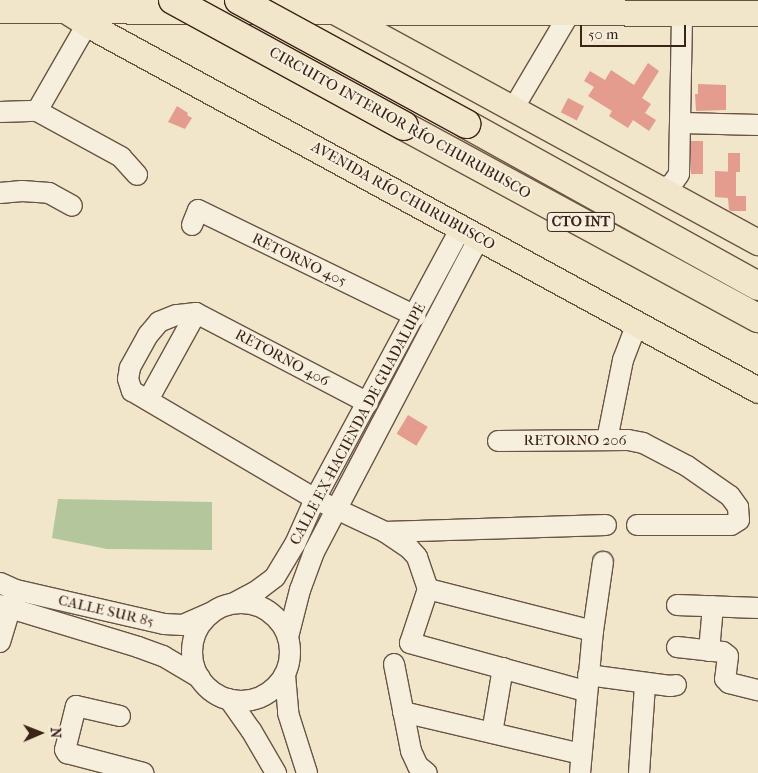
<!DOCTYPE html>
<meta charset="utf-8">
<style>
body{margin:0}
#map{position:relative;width:758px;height:773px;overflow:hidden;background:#f2e6ca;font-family:"IM FELL French Canon",serif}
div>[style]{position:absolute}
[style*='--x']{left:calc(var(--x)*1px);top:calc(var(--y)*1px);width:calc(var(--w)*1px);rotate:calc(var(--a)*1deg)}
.green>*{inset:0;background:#b4c69c}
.building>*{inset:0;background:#e39c8e;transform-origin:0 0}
.roads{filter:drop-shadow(1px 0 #695444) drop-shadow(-1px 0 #695444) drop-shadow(0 1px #695444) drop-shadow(0 -1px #695444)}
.minor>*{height:20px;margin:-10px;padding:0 10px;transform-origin:10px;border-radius:10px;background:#f7efdd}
.minor>.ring{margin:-10px;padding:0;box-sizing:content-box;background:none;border:20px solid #f7efdd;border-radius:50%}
.major>*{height:25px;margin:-12.5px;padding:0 12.5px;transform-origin:12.5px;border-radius:12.5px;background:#f2e6ca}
.highway>*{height:28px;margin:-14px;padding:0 14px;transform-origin:14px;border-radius:14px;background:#f2e6ca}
.bridges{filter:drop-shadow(1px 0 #3b2318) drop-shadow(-1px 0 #3b2318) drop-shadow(0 1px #3b2318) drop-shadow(0 -1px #3b2318)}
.highway-bridge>*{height:28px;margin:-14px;padding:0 14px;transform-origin:14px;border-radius:14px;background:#f2e6ca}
span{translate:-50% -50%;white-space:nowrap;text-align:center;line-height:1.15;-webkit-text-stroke:4px #f7efdd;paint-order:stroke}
.shield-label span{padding:1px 4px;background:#f7efdd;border:1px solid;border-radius:4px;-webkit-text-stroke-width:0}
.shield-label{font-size:14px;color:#3b2318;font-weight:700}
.street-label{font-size:15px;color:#3b2318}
.north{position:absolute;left:15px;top:708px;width:50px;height:50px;-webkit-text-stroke:4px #f7efdd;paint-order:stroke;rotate:89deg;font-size:14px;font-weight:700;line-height:20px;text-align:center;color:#3b2318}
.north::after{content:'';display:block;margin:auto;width:18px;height:22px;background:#3b2318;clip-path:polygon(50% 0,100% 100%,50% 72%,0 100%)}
.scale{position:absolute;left:580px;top:25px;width:106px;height:22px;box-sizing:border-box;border:2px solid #3b2318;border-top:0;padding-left:6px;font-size:15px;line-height:18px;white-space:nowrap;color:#3b2318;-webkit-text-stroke:4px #f7efdd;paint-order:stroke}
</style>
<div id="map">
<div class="green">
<i style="clip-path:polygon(58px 499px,212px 502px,212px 550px,107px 549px,52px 538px)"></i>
</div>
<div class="building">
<i style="clip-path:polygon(648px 63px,659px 71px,642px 98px,651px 104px,645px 113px,656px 120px,649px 131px,633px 120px,628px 128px,609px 116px,612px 111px,588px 96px,594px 87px,584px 81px,590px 71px,605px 80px,611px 70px,634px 85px)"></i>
<i style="clip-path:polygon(698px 84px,726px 85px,726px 110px,696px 111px,695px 94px,698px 94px)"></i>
<i style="left:568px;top:98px;width:18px;height:16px;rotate:27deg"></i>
<i style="clip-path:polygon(177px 106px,188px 113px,187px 115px,192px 118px,185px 129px,168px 122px)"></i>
<i style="left:691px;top:141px;width:12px;height:33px"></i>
<i style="left:728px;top:153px;width:12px;height:19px"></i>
<i style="clip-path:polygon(715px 171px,736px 172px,736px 196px,746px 196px,746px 211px,731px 211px,729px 210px,728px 198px,715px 197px)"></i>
<i style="left:408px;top:415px;width:23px;height:22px;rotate:31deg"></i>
</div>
<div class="roads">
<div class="minor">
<i style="--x:513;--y:109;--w:114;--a:-59.4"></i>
<i style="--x:37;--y:111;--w:100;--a:-60.1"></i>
<i style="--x:0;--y:112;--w:37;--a:-2"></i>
<i style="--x:37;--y:111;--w:96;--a:28.7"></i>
<i style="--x:121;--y:157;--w:24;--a:48"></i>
<i style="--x:682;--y:123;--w:76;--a:1.5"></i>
<i style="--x:661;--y:189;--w:12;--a:-24"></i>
<i style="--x:672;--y:184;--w:12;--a:-55"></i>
<i style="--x:679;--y:174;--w:163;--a:-88.9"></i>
<i style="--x:0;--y:193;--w:22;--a:-5"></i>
<i style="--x:22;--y:191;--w:27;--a:4"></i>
<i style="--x:49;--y:193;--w:26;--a:29"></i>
<i style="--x:192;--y:225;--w:16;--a:-68"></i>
<i style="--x:198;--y:210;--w:242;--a:26"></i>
<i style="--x:196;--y:313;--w:20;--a:174"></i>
<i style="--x:176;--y:315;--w:18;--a:158"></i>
<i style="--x:159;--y:322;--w:17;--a:130"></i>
<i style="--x:148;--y:335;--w:38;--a:119"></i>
<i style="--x:130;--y:368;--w:11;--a:100"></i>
<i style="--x:128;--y:379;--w:13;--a:72"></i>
<i style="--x:132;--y:391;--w:212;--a:30.5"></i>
<i style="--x:315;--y:499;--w:77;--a:25.2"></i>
<i style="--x:385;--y:532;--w:221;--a:-1.8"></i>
<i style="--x:196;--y:313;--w:194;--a:27.6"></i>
<i style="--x:148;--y:400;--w:99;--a:-61.1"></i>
<i style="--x:607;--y:440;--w:82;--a:-78.7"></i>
<i style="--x:623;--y:360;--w:39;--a:-69"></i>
<i style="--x:498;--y:441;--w:130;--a:-0.4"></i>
<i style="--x:628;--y:440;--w:15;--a:11"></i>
<i style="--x:643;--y:443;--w:50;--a:27.6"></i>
<i style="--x:687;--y:466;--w:52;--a:34.9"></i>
<i style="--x:730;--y:496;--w:14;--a:54"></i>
<i style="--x:738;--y:507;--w:13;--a:86"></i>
<i style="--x:739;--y:520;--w:9;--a:148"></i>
<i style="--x:731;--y:525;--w:94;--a:180"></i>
<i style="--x:385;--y:532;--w:29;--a:34"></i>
<i style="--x:409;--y:548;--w:12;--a:48"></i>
<i style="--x:417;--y:557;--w:34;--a:71"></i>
<i style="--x:428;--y:589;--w:57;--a:108.4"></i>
<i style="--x:410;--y:643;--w:182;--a:15.3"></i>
<i style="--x:0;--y:583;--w:17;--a:24"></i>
<i style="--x:16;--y:590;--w:152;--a:12.9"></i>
<i style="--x:164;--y:624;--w:19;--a:3"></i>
<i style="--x:183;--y:625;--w:30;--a:-24"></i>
<i style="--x:428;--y:589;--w:170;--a:14.3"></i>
<i style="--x:234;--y:603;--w:27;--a:-28"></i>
<i style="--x:258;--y:590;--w:21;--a:-37"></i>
<i style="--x:275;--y:577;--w:39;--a:-59"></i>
<i style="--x:295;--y:544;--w:49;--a:-66"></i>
<i style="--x:315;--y:499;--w:308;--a:-61.7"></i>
<i class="ring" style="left:192px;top:603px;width:78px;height:78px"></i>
<i style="--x:0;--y:605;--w:144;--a:16.9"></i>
<i style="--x:138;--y:647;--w:27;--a:20"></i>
<i style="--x:163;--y:656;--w:43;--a:30.7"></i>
<i style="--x:677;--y:605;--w:81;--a:2.1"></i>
<i style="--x:288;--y:637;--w:49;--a:-75.7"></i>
<i style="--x:300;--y:590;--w:40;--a:-69.8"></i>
<i style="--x:314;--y:552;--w:355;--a:-62.3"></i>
<i style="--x:0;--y:642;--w:48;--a:-73.1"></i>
<i style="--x:677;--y:647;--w:46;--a:6.2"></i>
<i style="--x:723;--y:652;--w:6;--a:39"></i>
<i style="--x:728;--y:656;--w:23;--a:97"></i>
<i style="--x:725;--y:679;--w:6;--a:45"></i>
<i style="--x:729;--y:683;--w:30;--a:14"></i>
<i style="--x:709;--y:651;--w:45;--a:-84.9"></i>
<i style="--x:394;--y:664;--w:89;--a:78.9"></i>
<i style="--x:411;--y:751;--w:17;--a:65"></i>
<i style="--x:418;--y:766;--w:11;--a:38"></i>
<i style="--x:285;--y:675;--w:38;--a:85"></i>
<i style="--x:288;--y:713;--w:63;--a:72.4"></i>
<i style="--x:588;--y:675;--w:83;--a:7.6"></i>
<i style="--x:670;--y:686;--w:6;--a:-9"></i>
<i style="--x:229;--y:699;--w:38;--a:55"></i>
<i style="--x:251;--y:730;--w:50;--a:59.8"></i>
<i style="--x:403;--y:712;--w:183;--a:13.3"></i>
<i style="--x:120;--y:716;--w:45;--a:-167.2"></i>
<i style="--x:76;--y:706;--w:45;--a:104"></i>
<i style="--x:65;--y:750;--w:4;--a:56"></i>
<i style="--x:67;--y:753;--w:79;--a:14.7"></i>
<i style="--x:492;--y:733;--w:66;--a:-80.4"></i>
<i style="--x:580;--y:773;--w:143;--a:-84.8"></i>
<i style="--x:593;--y:631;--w:70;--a:-81.8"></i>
<i style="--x:639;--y:773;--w:89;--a:-86.1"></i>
</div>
<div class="major">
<i style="--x:49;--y:0;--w:45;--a:32.3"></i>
<i style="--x:87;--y:24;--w:764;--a:28.61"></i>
<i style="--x:0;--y:10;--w:758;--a:0.23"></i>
<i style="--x:334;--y:11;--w:483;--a:28.6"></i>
</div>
<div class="highway">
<i style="--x:466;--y:124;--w:334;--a:29"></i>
<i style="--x:404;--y:126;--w:403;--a:28.5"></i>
</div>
</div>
<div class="bridges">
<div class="highway-bridge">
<i style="--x:173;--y:0;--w:263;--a:28.6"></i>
<i style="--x:239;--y:0;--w:259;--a:28.6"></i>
</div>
</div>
<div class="shield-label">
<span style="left:581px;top:222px">CTO INT</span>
</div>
<div class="street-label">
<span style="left:400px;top:123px;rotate:29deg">CIRCUITO INTERIOR RÍO CHURUBUSCO</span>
<span style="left:403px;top:196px;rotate:29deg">AVENIDA RÍO CHURUBUSCO</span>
<span style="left:299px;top:260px;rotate:26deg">RETORNO 405</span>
<span style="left:282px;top:358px;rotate:28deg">RETORNO 406</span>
<span style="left:358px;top:424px;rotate:-62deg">CALLE EX-HACIENDA DE GUADALUPE</span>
<span style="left:575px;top:441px">RETORNO 206</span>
<span style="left:106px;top:611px;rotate:13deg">CALLE SUR 85</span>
</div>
<div class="north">N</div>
<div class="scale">50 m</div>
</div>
